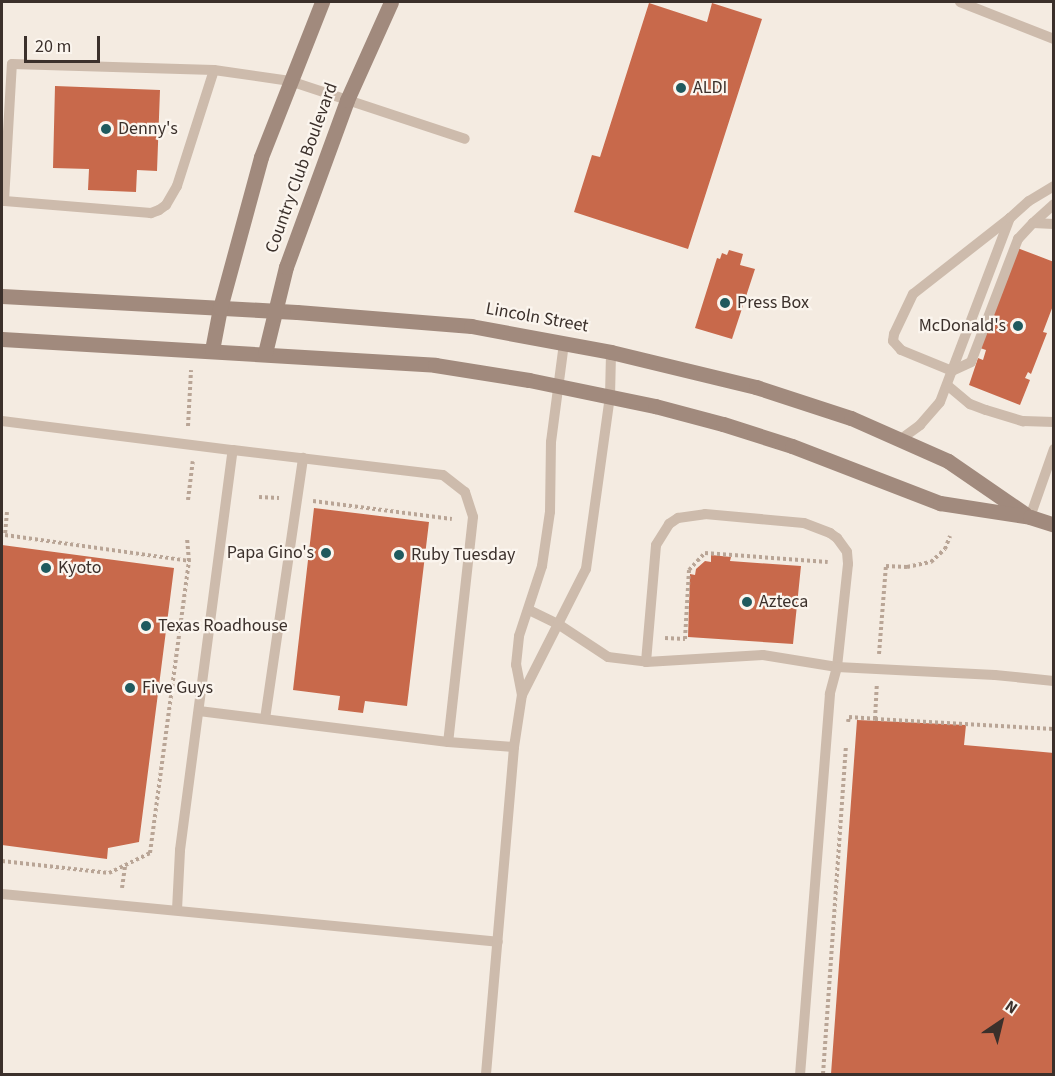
<!DOCTYPE html>
<style>
body{margin:0}
#map{position:relative;width:1055px;height:1076px;overflow:hidden;background:#f4ebe1;font-family:"Source Sans 3",sans-serif}
div>[style]{position:absolute}
[style*='--x']{left:calc(var(--x)*1px);top:calc(var(--y)*1px);width:calc(var(--w)*1px);rotate:calc(var(--a)*1deg)}
.building>*{inset:0;background:#c8694b}
.path>*{height:4px;margin-top:-2px;transform-origin:0;background:repeating-linear-gradient(90deg,#b9a596 0 3px,transparent 0 6px)}
.lane>*{height:10px;margin:-5px;padding:0 5px;transform-origin:5px;border-radius:5px;background:#cdbbac}
.secondary>*{height:15px;margin:-7.5px;padding:0 7.5px;transform-origin:7.5px;border-radius:7.5px;background:#a18a7d}
.dots>*{width:16px;height:16px;translate:-50% -50%;box-sizing:border-box;border:3px solid #fbf5ee;border-radius:50%}
span{translate:-50% -50%;white-space:nowrap;text-align:center;line-height:1.15;-webkit-text-stroke:4.5px #fbf5ee;paint-order:stroke}
.poi-label{font-size:18px;color:#3b302b}
.left{translate:0 -50%;text-align:left}
.right{translate:-100% -50%;text-align:right}
.street-label{font-size:18px;color:#3b302b}
.frame{position:absolute;inset:0;border:3px solid #3b302b;pointer-events:none}
.north{position:absolute;left:971px;top:992px;width:60px;height:60px;-webkit-text-stroke:4px #fbf5ee;paint-order:stroke;rotate:35deg;font-size:16px;font-weight:700;line-height:24px;text-align:center;color:#3b302b}
.north::after{content:'';display:block;margin:auto;width:21px;height:27px;background:#3b302b;clip-path:polygon(50% 0,100% 100%,50% 72%,0 100%)}
.scale{position:absolute;left:24px;top:36px;width:76px;height:27px;box-sizing:border-box;border:3px solid #3b302b;border-top:0;padding-left:8px;font-size:18px;line-height:21px;white-space:nowrap;color:#3b302b;-webkit-text-stroke:4px #fbf5ee;paint-order:stroke}
</style>
<div id="map">
<div class="building">
<i style="clip-path:polygon(649px 3px,707px 22px,712px 3px,762px 19px,688px 249px,574px 212px,592px 155px,600px 157px)"></i>
<i style="clip-path:polygon(55px 86px,160px 90px,157px 171px,137px 170px,136px 192px,88px 190px,89px 169px,53px 168px)"></i>
<i style="clip-path:polygon(1015px 247px,1054px 262px,1054px 303px,1043px 332px,1047px 333px,1031px 374px,1028px 372px,1025px 378px,1030px 380px,1020px 405px,969px 385px,978px 358px,983px 360px,986px 350px,980px 348px)"></i>
<i style="clip-path:polygon(729px 250px,743px 254px,740px 265px,755px 269px,732px 339px,695px 328px,717px 258px,720px 259px,722px 253px,727px 255px)"></i>
<i style="clip-path:polygon(314px 508px,429px 522px,407px 706px,365px 701px,363px 713px,338px 710px,340px 696px,293px 690px)"></i>
<i style="clip-path:polygon(2px 545px,174px 568px,139px 842px,108px 848px,107px 859px,2px 845px)"></i>
<i style="clip-path:polygon(711px 555px,731px 557px,730px 561px,801px 566px,793px 644px,688px 637px,690px 574px,695px 575px,696px 569px,705px 561px,711px 562px)"></i>
<i style="clip-path:polygon(857px 720px,966px 725px,964px 745px,1054px 753px,1054px 1074px,831px 1074px)"></i>
</div>
<div class="path">
<i style="--x:188;--y:426;--w:56;--a:-86.9"></i>
<i style="--x:259;--y:497;--w:20;--a:3"></i>
<i style="--x:188;--y:500;--w:39;--a:-83"></i>
<i style="--x:313;--y:501;--w:140;--a:7.4"></i>
<i style="--x:7;--y:512;--w:23;--a:95"></i>
<i style="--x:5;--y:535;--w:186;--a:8"></i>
<i style="--x:665;--y:638;--w:20;--a:3"></i>
<i style="--x:685;--y:639;--w:69;--a:-86.7"></i>
<i style="--x:689;--y:570;--w:23;--a:-47"></i>
<i style="--x:705;--y:553;--w:123;--a:4.2"></i>
<i style="--x:879;--y:654;--w:88;--a:-85.5"></i>
<i style="--x:886;--y:566;--w:21;--a:3"></i>
<i style="--x:907;--y:567;--w:25;--a:-12"></i>
<i style="--x:931;--y:562;--w:19;--a:-43"></i>
<i style="--x:945;--y:549;--w:14;--a:-69"></i>
<i style="--x:875;--y:719;--w:179;--a:3.2"></i>
<i style="--x:848;--y:722;--w:5;--a:-79"></i>
<i style="--x:849;--y:717;--w:26;--a:4"></i>
<i style="--x:875;--y:719;--w:34;--a:-87"></i>
<i style="--x:2;--y:861;--w:108;--a:6.4"></i>
<i style="--x:109;--y:873;--w:46;--a:-26"></i>
<i style="--x:150;--y:853;--w:295;--a:-82.4"></i>
<i style="--x:189;--y:561;--w:24;--a:-95"></i>
<i style="--x:122;--y:888;--w:22;--a:-82"></i>
<i style="--x:823;--y:1074;--w:328;--a:-86"></i>
</div>
<div class="lane">
<i style="--x:960;--y:2;--w:101;--a:21.5"></i>
<i style="--x:214;--y:70;--w:122;--a:107.7"></i>
<i style="--x:177;--y:186;--w:22;--a:120"></i>
<i style="--x:166;--y:205;--w:9;--a:144"></i>
<i style="--x:159;--y:210;--w:9;--a:159"></i>
<i style="--x:151;--y:213;--w:147;--a:-175.3"></i>
<i style="--x:4;--y:201;--w:137;--a:-86.7"></i>
<i style="--x:12;--y:64;--w:202;--a:1.7"></i>
<i style="--x:214;--y:70;--w:77;--a:8.2"></i>
<i style="--x:290;--y:81;--w:184;--a:18.3"></i>
<i style="--x:1010;--y:218;--w:123;--a:141.9"></i>
<i style="--x:913;--y:294;--w:44;--a:115.4"></i>
<i style="--x:894;--y:334;--w:7;--a:98"></i>
<i style="--x:893;--y:341;--w:12;--a:48"></i>
<i style="--x:901;--y:350;--w:55;--a:22.4"></i>
<i style="--x:952;--y:371;--w:21;--a:-25"></i>
<i style="--x:971;--y:362;--w:132;--a:-69.1"></i>
<i style="--x:1018;--y:239;--w:22;--a:-47"></i>
<i style="--x:1033;--y:223;--w:21;--a:3"></i>
<i style="--x:1033;--y:223;--w:28;--a:-42"></i>
<i style="--x:947;--y:385;--w:30;--a:40"></i>
<i style="--x:970;--y:404;--w:17;--a:21"></i>
<i style="--x:986;--y:410;--w:39;--a:17"></i>
<i style="--x:1023;--y:421;--w:31;--a:2"></i>
<i style="--x:2;--y:421;--w:233;--a:7.2"></i>
<i style="--x:901;--y:439;--w:24;--a:-36"></i>
<i style="--x:920;--y:425;--w:30;--a:-49"></i>
<i style="--x:940;--y:402;--w:197;--a:-69.2"></i>
<i style="--x:1010;--y:218;--w:25;--a:-42"></i>
<i style="--x:1029;--y:201;--w:29;--a:-31"></i>
<i style="--x:1030;--y:517;--w:72;--a:-70.6"></i>
<i style="--x:529;--y:610;--w:32;--a:26"></i>
<i style="--x:558;--y:624;--w:60;--a:33.4"></i>
<i style="--x:608;--y:657;--w:38;--a:7"></i>
<i style="--x:646;--y:662;--w:117;--a:-3.4"></i>
<i style="--x:763;--y:655;--w:75;--a:9.2"></i>
<i style="--x:837;--y:667;--w:158;--a:2.9"></i>
<i style="--x:995;--y:675;--w:59;--a:5.8"></i>
<i style="--x:646;--y:662;--w:117;--a:-85.1"></i>
<i style="--x:656;--y:545;--w:25;--a:-58"></i>
<i style="--x:669;--y:524;--w:11;--a:-34"></i>
<i style="--x:678;--y:518;--w:27;--a:-8"></i>
<i style="--x:705;--y:514;--w:99;--a:5.2"></i>
<i style="--x:804;--y:523;--w:28;--a:21"></i>
<i style="--x:830;--y:533;--w:9;--a:36"></i>
<i style="--x:837;--y:538;--w:17;--a:54"></i>
<i style="--x:847;--y:552;--w:12;--a:85"></i>
<i style="--x:848;--y:564;--w:104;--a:96.1"></i>
<i style="--x:837;--y:667;--w:28;--a:105"></i>
<i style="--x:830;--y:694;--w:381;--a:94.5"></i>
<i style="--x:522;--y:695;--w:31;--a:-101"></i>
<i style="--x:516;--y:665;--w:29;--a:-84"></i>
<i style="--x:519;--y:636;--w:74;--a:-71.8"></i>
<i style="--x:542;--y:566;--w:55;--a:-81.6"></i>
<i style="--x:550;--y:512;--w:70;--a:-89.2"></i>
<i style="--x:551;--y:442;--w:100;--a:-82.5"></i>
<i style="--x:199;--y:711;--w:251;--a:7.1"></i>
<i style="--x:265;--y:719;--w:264;--a:-81.7"></i>
<i style="--x:2;--y:894;--w:498;--a:5.5"></i>
<i style="--x:177;--y:910;--w:60;--a:-87.1"></i>
<i style="--x:180;--y:850;--w:403;--a:-82.5"></i>
<i style="--x:233;--y:450;--w:211;--a:6.8"></i>
<i style="--x:443;--y:475;--w:28;--a:38"></i>
<i style="--x:465;--y:492;--w:26;--a:72"></i>
<i style="--x:473;--y:517;--w:226;--a:96.3"></i>
<i style="--x:448;--y:742;--w:66;--a:4.3"></i>
<i style="--x:486;--y:1074;--w:328;--a:-85.1"></i>
<i style="--x:514;--y:747;--w:53;--a:-81.3"></i>
<i style="--x:522;--y:695;--w:141;--a:-63.1"></i>
<i style="--x:586;--y:569;--w:174;--a:-82.1"></i>
<i style="--x:610;--y:397;--w:45;--a:-88.7"></i>
</div>
<div class="secondary">
<i style="--x:2;--y:296;--w:295;--a:3.1"></i>
<i style="--x:297;--y:312;--w:175;--a:4.6"></i>
<i style="--x:471;--y:326;--w:142;--a:10.5"></i>
<i style="--x:611;--y:352;--w:149;--a:13.6"></i>
<i style="--x:756;--y:387;--w:100;--a:18.1"></i>
<i style="--x:851;--y:418;--w:106;--a:23.9"></i>
<i style="--x:948;--y:461;--w:93;--a:34.5"></i>
<i style="--x:2;--y:339;--w:434;--a:3.4"></i>
<i style="--x:435;--y:365;--w:95;--a:9.1"></i>
<i style="--x:529;--y:380;--w:129;--a:11.7"></i>
<i style="--x:655;--y:406;--w:70;--a:14.8"></i>
<i style="--x:723;--y:424;--w:72;--a:17.7"></i>
<i style="--x:792;--y:446;--w:159;--a:21.1"></i>
<i style="--x:940;--y:503;--w:91;--a:8.8"></i>
<i style="--x:1030;--y:517;--w:25;--a:18"></i>
<i style="--x:212;--y:350;--w:43;--a:-79.2"></i>
<i style="--x:220;--y:308;--w:156;--a:-74.8"></i>
<i style="--x:261;--y:157;--w:167;--a:-68.5"></i>
<i style="--x:265;--y:353;--w:89;--a:-76.3"></i>
<i style="--x:286;--y:267;--w:178;--a:-69.9"></i>
<i style="--x:347;--y:100;--w:107;--a:-65.8"></i>
</div>
<div class="dots">
<i style="left:681px;top:88px;background:#1f5a5e"></i>
<i style="left:106px;top:129px;background:#1f5a5e"></i>
<i style="left:725px;top:303px;background:#1f5a5e"></i>
<i style="left:1018px;top:326px;background:#1f5a5e"></i>
<i style="left:326px;top:553px;background:#1f5a5e"></i>
<i style="left:399px;top:555px;background:#1f5a5e"></i>
<i style="left:46px;top:568px;background:#1f5a5e"></i>
<i style="left:747px;top:602px;background:#1f5a5e"></i>
<i style="left:146px;top:626px;background:#1f5a5e"></i>
<i style="left:130px;top:688px;background:#1f5a5e"></i>
</div>
<div class="poi-label">
<span class="left" style="left:693px;top:88px">ALDI</span>
<span class="left" style="left:118px;top:129px">Denny's</span>
<span class="left" style="left:737px;top:303px">Press Box</span>
<span class="right" style="left:1006px;top:326px">McDonald's</span>
<span class="right" style="left:314px;top:553px">Papa Gino's</span>
<span class="left" style="left:411px;top:555px">Ruby Tuesday</span>
<span class="left" style="left:58px;top:568px">Kyoto</span>
<span class="left" style="left:759px;top:602px">Azteca</span>
<span class="left" style="left:158px;top:626px">Texas Roadhouse</span>
<span class="left" style="left:142px;top:688px">Five Guys</span>
</div>
<div class="street-label">
<span style="left:302px;top:168px;rotate:-70deg">Country Club Boulevard</span>
<span style="left:537px;top:318px;rotate:10deg">Lincoln Street</span>
</div>
<div class="frame"></div>
<div class="north">N</div>
<div class="scale">20 m</div>
</div>
